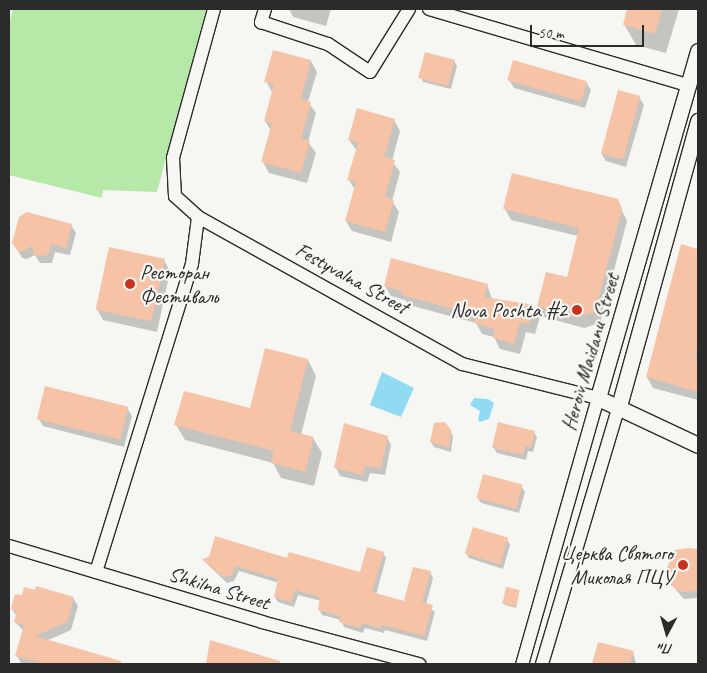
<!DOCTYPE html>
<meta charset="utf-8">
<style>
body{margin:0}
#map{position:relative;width:707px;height:673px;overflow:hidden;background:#f6f6f2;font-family:Caveat,sans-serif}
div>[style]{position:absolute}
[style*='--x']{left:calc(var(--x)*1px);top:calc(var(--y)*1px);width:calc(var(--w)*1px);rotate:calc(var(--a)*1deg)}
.green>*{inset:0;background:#b6e8a8}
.water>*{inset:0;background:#91dbf2}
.shadow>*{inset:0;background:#0003}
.building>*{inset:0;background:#f6c3a6;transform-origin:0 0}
.roads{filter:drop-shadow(1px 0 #2b2b2b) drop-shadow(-1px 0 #2b2b2b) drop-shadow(0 1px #2b2b2b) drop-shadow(0 -1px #2b2b2b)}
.minor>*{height:12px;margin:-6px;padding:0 6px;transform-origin:6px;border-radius:6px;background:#f6f6f2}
.tertiary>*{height:15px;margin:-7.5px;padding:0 7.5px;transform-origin:7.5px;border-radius:7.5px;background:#f6f6f2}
.dots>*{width:14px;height:14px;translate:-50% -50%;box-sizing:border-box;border:2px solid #f6f6f2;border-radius:50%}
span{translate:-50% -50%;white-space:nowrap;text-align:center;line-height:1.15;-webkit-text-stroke:4.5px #f6f6f2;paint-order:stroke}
.poi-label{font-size:21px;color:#2b2b2b}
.left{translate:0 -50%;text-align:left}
.right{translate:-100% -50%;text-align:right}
.street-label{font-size:21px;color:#2b2b2b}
.frame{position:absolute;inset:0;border:10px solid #2b2b2b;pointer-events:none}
.north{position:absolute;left:642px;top:608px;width:50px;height:50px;-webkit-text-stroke:4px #f6f6f2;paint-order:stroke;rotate:186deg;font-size:14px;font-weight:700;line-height:20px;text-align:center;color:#2b2b2b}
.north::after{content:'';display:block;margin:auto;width:18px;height:22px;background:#2b2b2b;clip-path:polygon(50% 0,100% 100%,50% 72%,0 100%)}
.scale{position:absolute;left:530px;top:25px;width:114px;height:22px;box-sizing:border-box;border:2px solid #2b2b2b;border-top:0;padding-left:6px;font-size:15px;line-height:18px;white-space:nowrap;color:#2b2b2b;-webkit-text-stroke:4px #f6f6f2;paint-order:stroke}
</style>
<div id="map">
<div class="green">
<i style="clip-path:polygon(13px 9px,206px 9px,157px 192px,103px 190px,102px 198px,9px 175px,9px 24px)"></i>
</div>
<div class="water">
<i style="clip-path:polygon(382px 372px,414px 388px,401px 417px,370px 405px)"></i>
<i style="clip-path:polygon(474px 398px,488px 399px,494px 403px,489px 419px,480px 422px,478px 420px,480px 411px,470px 405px)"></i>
</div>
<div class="shadow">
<i style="clip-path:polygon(289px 9px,331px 9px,326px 26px,293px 17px)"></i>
<i style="clip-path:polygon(629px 9px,679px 9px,666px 53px,636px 45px,624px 24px)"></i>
<i style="clip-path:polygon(311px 61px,317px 72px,308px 102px,316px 113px,308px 142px,316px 153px,307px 183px,269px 173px,263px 162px,271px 131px,265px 121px,272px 92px,266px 81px)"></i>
<i style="clip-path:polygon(454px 61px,457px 66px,451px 89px,423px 82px,421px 77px)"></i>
<i style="clip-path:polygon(509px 80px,586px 82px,591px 90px,585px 108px,514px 88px)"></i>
<i style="clip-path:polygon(639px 97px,644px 105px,626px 167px,606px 161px,601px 153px)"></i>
<i style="clip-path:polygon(394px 120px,400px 131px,392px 161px,400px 172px,392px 201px,399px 212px,391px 242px,352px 231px,346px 221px,355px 190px,349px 180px,357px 151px,349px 140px)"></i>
<i style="clip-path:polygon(617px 200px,627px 221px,600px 323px,584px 328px,544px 317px,538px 306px,568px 278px,578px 236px,511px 220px,505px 209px)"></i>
<i style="clip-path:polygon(71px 225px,76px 233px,70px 255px,55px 252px,52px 263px,40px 263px,35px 255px,27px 259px,22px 258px,14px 243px)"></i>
<i style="clip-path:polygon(682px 246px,698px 250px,698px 400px,653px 388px,647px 377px)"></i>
<i style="clip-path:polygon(164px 260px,170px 271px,157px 332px,103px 320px,97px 309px)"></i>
<i style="clip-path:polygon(487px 285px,492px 299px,534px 306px,540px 317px,535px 334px,526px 332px,520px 354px,500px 349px,494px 337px,482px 334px,476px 323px,409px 305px,405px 300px,391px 296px,385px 286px)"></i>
<i style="clip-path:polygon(308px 360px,316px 376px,301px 435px,313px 438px,322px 453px,314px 486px,281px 478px,273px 463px,185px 440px,176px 425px,251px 409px)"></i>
<i style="clip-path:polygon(127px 408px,132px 416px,124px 447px,43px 426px,38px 418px)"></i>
<i style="clip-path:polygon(450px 431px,453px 436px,451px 452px,434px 447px,431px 442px)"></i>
<i style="clip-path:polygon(534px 432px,537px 437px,533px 452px,528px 451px,526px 460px,497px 453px,494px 448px)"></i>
<i style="clip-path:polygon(387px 437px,391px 445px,385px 475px,370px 473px,367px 482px,340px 476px,336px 468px)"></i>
<i style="clip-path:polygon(522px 487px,525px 492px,519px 513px,481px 503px,478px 498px)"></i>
<i style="clip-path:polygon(507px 539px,510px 545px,503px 569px,469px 558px,466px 553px)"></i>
<i style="clip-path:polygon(698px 550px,698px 598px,684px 599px,670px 583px)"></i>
<i style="clip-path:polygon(383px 553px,386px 558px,376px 595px,404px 602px,430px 572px,433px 578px,426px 605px,435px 612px,427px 641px,385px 630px,384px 633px,365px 628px,363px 633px,344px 627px,341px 620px,322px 615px,319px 609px,321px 601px,298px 595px,294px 607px,278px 602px,275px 597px,279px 583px,239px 571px,234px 581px,227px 583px,203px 560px,288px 559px,361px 573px)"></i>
<i style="clip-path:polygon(519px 591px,516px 608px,505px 605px,503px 603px)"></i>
<i style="clip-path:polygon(73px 598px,78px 606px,71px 630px,46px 641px,126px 664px,21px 663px,17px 656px,24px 631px,15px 622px,17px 617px,12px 609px)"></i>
<i style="clip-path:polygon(211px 641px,262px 663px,262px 664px,207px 664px)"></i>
<i style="clip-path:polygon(599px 643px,633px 652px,636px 664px,593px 664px)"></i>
</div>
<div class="building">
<i style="clip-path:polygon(627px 9px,662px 9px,655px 34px,623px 25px)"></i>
<i style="clip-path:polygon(273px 50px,311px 60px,301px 99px,311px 102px,301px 139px,310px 141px,301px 173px,261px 162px,272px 123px,264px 121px,274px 84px,264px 82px)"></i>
<i style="left:425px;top:52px;width:31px;height:27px;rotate:15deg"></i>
<i style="left:513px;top:60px;width:77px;height:21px;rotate:16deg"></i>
<i style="left:618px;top:90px;width:23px;height:66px;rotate:15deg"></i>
<i style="clip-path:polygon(357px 108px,395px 119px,384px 157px,395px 160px,385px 197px,394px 200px,385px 232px,345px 221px,356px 182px,347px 180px,358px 143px,348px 140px)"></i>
<i style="clip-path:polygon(512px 173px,618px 199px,622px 209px,595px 312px,577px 317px,537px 306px,546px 272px,567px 277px,579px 228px,503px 209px)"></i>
<i style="clip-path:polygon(27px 212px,72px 224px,66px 248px,51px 244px,48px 255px,40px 256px,34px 255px,32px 246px,22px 252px,17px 250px,12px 243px,19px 217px)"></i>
<i style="clip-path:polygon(681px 244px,698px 249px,698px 345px,695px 358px,698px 359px,698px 392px,646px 377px)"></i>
<i style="left:109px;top:247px;width:57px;height:64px;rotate:12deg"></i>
<i style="clip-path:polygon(391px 258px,488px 284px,484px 297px,534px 305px,529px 324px,520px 322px,514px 344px,493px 338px,495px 329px,474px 323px,477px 315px,401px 295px,402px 291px,384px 286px)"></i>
<i style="clip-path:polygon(265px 348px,308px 359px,290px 431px,314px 437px,305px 472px,271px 463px,274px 451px,174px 425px,184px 391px,250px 408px)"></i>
<i style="left:45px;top:386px;width:86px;height:34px;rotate:14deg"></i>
<i style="clip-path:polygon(445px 422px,451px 430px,449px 448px,430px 442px,434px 423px)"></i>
<i style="clip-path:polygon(498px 422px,535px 431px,531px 447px,525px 446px,523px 455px,492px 448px)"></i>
<i style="clip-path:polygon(344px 423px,388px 436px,381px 468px,365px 466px,363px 475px,334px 468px)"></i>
<i style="left:483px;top:474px;width:41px;height:25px;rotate:15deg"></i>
<i style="left:473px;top:527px;width:37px;height:28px;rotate:17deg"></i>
<i style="clip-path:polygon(215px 536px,287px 558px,289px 552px,360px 572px,367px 547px,384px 552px,372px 592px,404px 601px,413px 567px,431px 571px,422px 602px,433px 605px,424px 636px,382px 625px,381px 628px,362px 623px,360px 628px,339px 622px,341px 616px,318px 610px,320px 597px,295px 590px,291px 602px,274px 597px,278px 579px,236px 566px,231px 576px,223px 577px,202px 559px,209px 557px)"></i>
<i style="clip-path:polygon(688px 548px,698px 549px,698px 590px,688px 592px,679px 591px,668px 583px,670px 576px,666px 570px,675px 550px)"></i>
<i style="clip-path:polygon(36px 586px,74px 597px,67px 622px,35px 636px,121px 661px,120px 664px,45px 664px,15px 656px,24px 625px,14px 622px,17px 611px,11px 609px,15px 594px,22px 595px,24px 587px,35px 590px)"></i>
<i style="left:506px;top:587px;width:14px;height:17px;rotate:12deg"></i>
<i style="clip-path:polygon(210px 640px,280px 661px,280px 664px,206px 664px)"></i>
<i style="clip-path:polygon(598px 642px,634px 651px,630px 664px,592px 664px)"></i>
</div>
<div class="roads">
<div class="minor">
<i style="--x:214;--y:9;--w:155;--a:105.4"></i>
<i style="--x:173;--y:158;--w:38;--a:87"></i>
<i style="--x:175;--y:196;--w:31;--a:42"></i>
<i style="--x:198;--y:217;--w:302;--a:29.1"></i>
<i style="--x:462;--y:364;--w:140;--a:14"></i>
<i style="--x:598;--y:398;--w:277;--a:105.9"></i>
<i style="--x:265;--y:9;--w:14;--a:107"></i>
<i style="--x:261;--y:22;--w:71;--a:18.2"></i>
<i style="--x:328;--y:44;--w:50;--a:33.7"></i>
<i style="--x:370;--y:72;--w:74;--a:-58.2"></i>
<i style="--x:429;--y:9;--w:270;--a:16.4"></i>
<i style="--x:9;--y:546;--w:264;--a:16.7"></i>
<i style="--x:262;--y:622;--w:163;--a:15"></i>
<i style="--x:96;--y:572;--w:323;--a:-72.7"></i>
<i style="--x:192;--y:264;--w:47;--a:-82.7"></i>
<i style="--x:542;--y:664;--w:269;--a:-73.4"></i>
</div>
<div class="tertiary">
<i style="--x:698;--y:51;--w:361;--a:106.1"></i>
<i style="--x:598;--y:398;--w:110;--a:25.2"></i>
<i style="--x:619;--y:406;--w:296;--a:-74.5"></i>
</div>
</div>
<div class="dots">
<i style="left:130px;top:284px;background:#c8321e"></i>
<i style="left:577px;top:310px;background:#c8321e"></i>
<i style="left:683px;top:565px;background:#c8321e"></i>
</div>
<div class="poi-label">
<span class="left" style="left:140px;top:284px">Ресторан<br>Фестиваль</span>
<span class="right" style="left:567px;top:310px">Nova Poshta #2</span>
<span class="right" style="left:673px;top:565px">Церква Святого<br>Миколая ПЦУ</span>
</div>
<div class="street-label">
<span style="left:352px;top:278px;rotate:29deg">Festyvalna Street</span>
<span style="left:590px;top:352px;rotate:-74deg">Heroiv Maidanu Street</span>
<span style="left:219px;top:588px;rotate:17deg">Shkilna Street</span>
</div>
<div class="frame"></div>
<div class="north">Пн</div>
<div class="scale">50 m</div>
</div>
